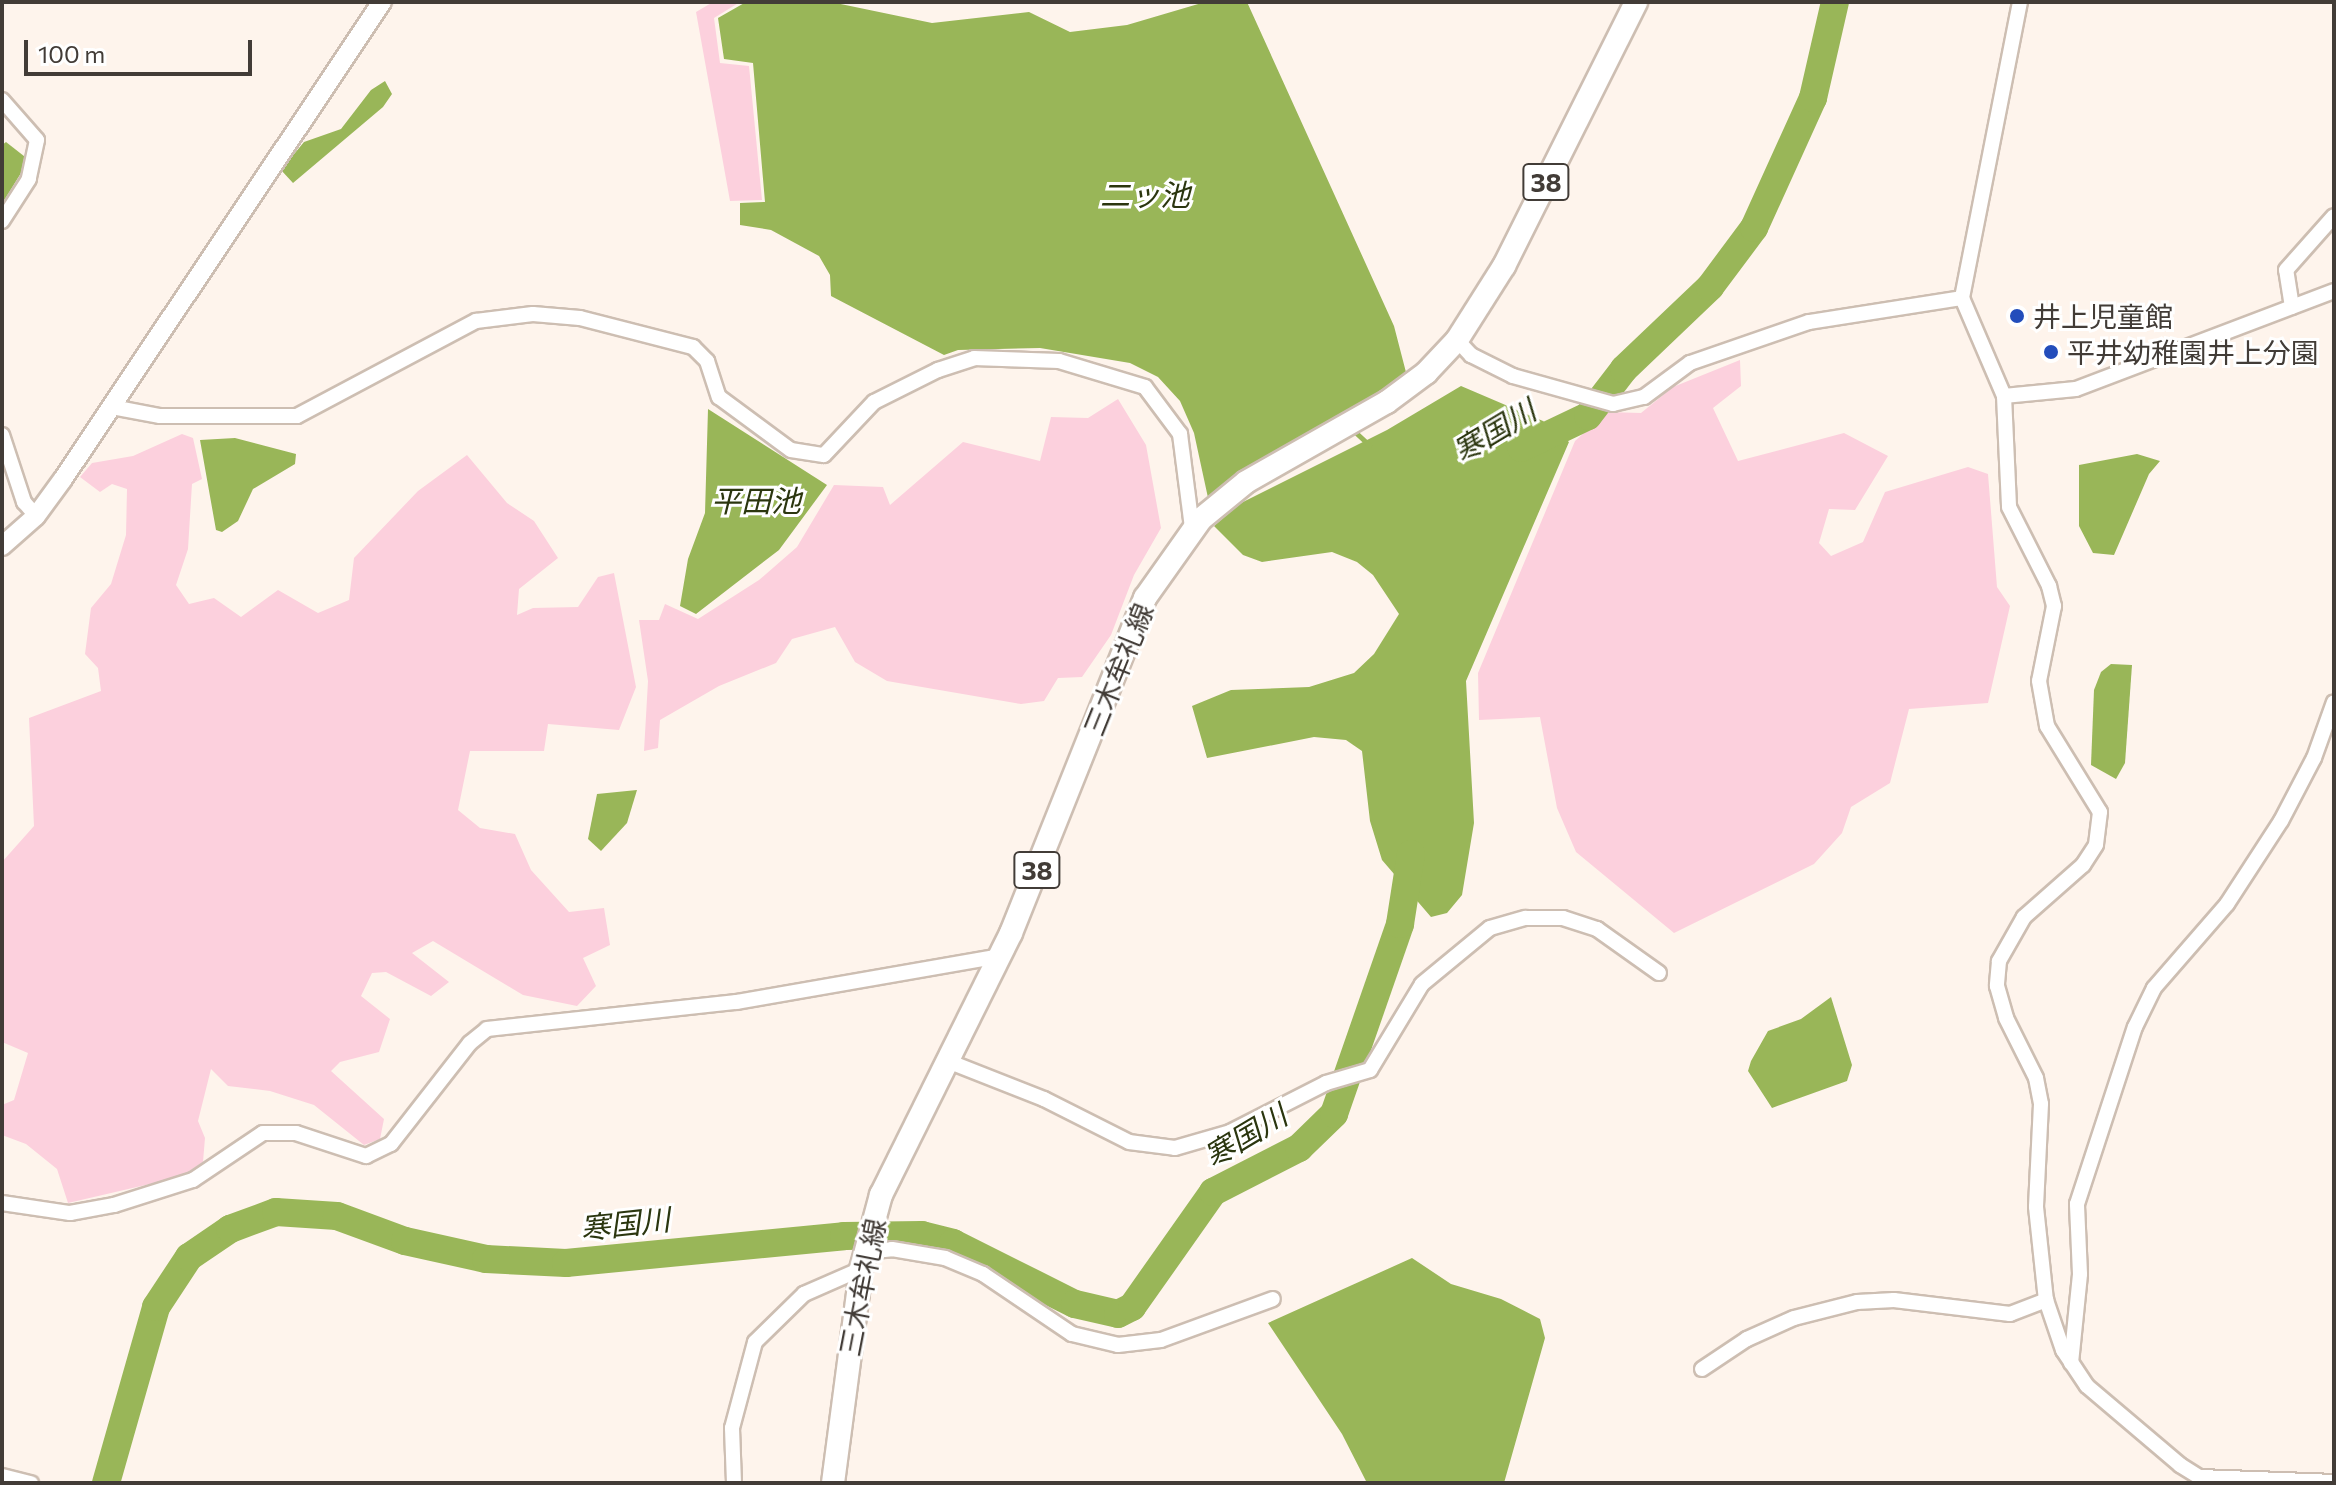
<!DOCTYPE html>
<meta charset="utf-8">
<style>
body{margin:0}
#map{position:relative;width:2336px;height:1485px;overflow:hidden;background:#fef4ec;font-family:Commissioner,"Noto Sans JP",sans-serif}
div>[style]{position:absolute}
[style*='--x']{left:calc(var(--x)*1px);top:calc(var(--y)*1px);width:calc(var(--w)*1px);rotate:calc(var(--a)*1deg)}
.green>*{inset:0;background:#fcd0dd}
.water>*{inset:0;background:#99b658}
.stream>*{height:5px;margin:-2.5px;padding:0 2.5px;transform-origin:2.5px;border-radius:2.5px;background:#99b658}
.river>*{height:28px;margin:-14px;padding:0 14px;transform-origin:14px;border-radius:14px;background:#99b658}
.roads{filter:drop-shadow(2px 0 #cdbeb2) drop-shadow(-2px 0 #cdbeb2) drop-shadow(0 2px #cdbeb2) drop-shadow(0 -2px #cdbeb2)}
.street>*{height:14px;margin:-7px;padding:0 7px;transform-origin:7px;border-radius:7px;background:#fff}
.secondary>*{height:18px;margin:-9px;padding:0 9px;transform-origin:9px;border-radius:9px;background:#fff}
.primary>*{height:22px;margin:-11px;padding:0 11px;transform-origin:11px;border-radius:11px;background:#fff}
.dots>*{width:22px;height:22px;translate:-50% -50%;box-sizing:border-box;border:4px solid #fff;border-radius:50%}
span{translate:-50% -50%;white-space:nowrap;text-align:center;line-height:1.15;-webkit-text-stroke:6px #fff;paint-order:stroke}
.shield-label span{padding:2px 6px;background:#fff;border:2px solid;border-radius:6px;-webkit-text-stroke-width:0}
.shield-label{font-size:26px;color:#423c37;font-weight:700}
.poi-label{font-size:28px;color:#423c37}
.left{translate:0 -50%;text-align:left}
.street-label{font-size:28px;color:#423c37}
.water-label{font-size:30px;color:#2b360f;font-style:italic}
.frame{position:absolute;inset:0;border:4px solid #423c37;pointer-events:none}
.scale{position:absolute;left:24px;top:40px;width:228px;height:36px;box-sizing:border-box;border:4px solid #423c37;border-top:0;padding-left:10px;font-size:24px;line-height:28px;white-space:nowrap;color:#423c37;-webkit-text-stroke:6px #fff;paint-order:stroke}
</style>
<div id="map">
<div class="green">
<i style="clip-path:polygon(713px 2px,740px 2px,714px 18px,720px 63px,749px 66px,762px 200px,730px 201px,696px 12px)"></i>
<i style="clip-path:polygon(1740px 360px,1741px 386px,1713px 408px,1738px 461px,1844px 433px,1888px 456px,1855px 510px,1829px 509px,1819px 543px,1831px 556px,1863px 542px,1885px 492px,1968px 467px,1988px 474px,1997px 587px,2010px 606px,1988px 703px,1909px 709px,1890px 783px,1851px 807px,1842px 833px,1814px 864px,1674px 933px,1576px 852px,1557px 808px,1540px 717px,1479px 720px,1478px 673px,1575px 441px,1607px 412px,1641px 413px,1673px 387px)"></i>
<i style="clip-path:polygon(1118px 399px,1146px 445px,1161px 528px,1134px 575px,1111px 635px,1082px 677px,1058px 678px,1044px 701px,1021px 704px,887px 681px,855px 662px,835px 627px,792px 639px,776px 663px,719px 686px,660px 720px,658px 748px,644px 751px,648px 681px,639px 620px,659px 620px,665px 604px,698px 619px,759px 580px,797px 547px,834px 485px,883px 487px,890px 505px,963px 442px,1040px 461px,1051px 417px,1088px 418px)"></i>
<i style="clip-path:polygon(182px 434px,193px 438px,202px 479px,192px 484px,188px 549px,176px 585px,189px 604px,214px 598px,241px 617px,278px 590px,318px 613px,349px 600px,354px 558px,418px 491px,467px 455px,507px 503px,534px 521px,558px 558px,519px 589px,517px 615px,533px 608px,578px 607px,598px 577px,614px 573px,636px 687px,619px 730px,548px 724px,544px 751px,470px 751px,458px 810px,480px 828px,515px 834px,531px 870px,569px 912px,604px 908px,610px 945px,583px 958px,596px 986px,577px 1006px,523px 995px,433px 941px,412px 953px,449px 982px,431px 996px,386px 972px,372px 973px,361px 996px,390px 1019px,379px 1052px,340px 1062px,331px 1071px,384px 1119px,380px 1139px,364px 1145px,314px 1105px,270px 1091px,228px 1086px,211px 1069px,198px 1121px,205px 1138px,203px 1162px,180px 1177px,68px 1203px,57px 1169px,26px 1144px,2px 1135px,2px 1105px,14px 1100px,28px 1053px,2px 1042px,2px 862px,34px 826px,29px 718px,101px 691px,98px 668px,85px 654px,91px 608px,111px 584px,126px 535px,127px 489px,112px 484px,100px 492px,80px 477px,92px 463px,133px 456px)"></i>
</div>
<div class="water">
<i style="clip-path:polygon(746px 2px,831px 2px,932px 23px,1029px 12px,1070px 32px,1127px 25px,1205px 2px,1247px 2px,1394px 326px,1408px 380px,1210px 507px,1194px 433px,1180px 401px,1158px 377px,1130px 363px,1040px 348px,958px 350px,944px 355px,831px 296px,830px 275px,819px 256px,771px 230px,740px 225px,740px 203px,765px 202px,753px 63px,724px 59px,718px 18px)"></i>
<i style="clip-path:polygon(385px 81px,392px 94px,383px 107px,293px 183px,281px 170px,304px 142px,341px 129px,371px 90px)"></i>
<i style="clip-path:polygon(6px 142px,29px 160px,2px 204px,2px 145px)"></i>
<i style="clip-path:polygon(1461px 386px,1543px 421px,1569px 442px,1466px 681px,1474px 823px,1462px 895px,1447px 913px,1431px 917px,1382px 860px,1370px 821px,1362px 751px,1346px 740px,1314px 737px,1207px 758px,1192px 706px,1231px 690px,1309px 687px,1354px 673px,1374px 654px,1399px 614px,1373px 575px,1357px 562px,1332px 552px,1262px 562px,1243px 555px,1214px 526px,1239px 504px,1387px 430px)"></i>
<i style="clip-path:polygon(708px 409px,827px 485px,779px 550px,696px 614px,680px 606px,688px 559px,705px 513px)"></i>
<i style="clip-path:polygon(235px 438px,296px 454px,295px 464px,253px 489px,238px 521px,222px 532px,216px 530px,200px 440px)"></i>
<i style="clip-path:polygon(2137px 454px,2160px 461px,2149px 474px,2114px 555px,2093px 553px,2079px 526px,2079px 465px)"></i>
<i style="clip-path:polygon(2111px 664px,2132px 665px,2125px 763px,2116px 779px,2091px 765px,2094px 690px,2101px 672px)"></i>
<i style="clip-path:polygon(637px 790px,627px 823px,601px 851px,588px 839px,597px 794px)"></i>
<i style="clip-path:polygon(1831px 997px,1852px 1065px,1847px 1081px,1772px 1108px,1748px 1071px,1751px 1061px,1768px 1031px,1801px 1019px)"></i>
<i style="clip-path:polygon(1412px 1258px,1451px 1284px,1501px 1299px,1540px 1319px,1545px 1338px,1504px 1483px,1367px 1483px,1342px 1434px,1268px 1323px)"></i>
</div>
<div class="stream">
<i style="--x:1353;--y:430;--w:22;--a:43"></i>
</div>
<div class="river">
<i style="--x:1521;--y:448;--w:74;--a:-25.5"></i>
<i style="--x:1588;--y:416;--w:59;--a:-52.5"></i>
<i style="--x:1624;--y:369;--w:119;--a:-43.6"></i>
<i style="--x:1710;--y:287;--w:74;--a:-53.3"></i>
<i style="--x:1754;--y:228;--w:143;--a:-65.6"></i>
<i style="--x:1813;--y:98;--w:98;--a:-77.1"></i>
<i style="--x:106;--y:1483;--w:183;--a:-74.1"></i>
<i style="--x:156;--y:1307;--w:60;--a:-56.6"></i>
<i style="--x:189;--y:1257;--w:50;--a:-34.3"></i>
<i style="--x:230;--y:1229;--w:49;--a:-20.3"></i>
<i style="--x:276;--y:1212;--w:61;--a:3.8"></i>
<i style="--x:337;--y:1216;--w:72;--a:20.2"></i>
<i style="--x:405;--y:1241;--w:83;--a:12.5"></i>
<i style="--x:486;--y:1259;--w:80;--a:2.9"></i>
<i style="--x:566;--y:1263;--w:279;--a:-5.5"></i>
<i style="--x:844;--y:1236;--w:78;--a:-0.7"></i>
<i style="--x:922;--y:1235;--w:32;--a:14"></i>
<i style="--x:953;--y:1243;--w:136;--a:26.6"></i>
<i style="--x:1075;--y:1304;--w:44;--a:13.1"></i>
<i style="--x:1118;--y:1314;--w:16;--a:-27"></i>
<i style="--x:1132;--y:1307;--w:141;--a:-54.8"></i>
<i style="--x:1213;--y:1192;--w:97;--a:-27.1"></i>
<i style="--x:1299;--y:1148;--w:49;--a:-44.2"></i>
<i style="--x:1334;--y:1114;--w:201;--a:-70.8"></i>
<i style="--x:1400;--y:924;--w:71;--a:-81.1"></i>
</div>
<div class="roads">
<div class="street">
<i style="--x:2020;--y:2;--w:302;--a:101.1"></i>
<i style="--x:1962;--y:298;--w:107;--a:66.8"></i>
<i style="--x:2004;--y:396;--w:111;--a:87.4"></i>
<i style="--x:2009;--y:507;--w:89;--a:63.1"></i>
<i style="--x:2049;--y:586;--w:21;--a:76"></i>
<i style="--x:2054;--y:606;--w:76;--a:101.3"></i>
<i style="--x:2039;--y:681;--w:46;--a:79.9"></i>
<i style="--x:2047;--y:726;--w:101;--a:58.4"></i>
<i style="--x:2100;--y:812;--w:33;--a:97"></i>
<i style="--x:2096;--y:845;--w:24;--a:123"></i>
<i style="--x:2083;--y:865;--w:79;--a:138.6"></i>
<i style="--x:2024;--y:917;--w:51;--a:119.6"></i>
<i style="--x:1999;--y:961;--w:25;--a:95"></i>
<i style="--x:1997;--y:986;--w:33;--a:74"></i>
<i style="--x:2006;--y:1018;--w:67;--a:63.4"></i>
<i style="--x:2036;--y:1078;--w:26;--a:79"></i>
<i style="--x:2041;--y:1104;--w:103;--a:92.8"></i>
<i style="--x:2036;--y:1207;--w:94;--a:83.9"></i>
<i style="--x:2046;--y:1300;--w:53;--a:71.2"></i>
<i style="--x:2063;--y:1350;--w:43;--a:56.3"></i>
<i style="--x:2087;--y:1386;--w:122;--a:40.3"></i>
<i style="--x:2180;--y:1465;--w:22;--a:32"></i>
<i style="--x:2199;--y:1477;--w:135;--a:2.1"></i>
<i style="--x:2;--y:100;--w:53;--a:48.8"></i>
<i style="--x:37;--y:140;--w:40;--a:102"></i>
<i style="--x:29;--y:179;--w:50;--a:122.7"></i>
<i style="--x:2292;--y:307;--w:37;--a:-99"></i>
<i style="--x:2286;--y:270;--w:72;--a:-48.4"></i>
<i style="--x:1457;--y:340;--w:21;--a:47"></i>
<i style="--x:1471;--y:355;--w:47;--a:26.6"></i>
<i style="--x:1513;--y:376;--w:104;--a:15.6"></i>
<i style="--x:1613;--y:404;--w:32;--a:-13"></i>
<i style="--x:1644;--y:397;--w:57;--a:-36.5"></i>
<i style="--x:1690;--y:363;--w:126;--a:-19"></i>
<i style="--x:1809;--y:322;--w:155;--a:-8.9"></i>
<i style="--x:2004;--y:396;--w:72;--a:-5.6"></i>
<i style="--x:2076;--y:389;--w:276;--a:-20.8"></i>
<i style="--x:112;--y:407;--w:49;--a:10.6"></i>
<i style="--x:160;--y:416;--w:137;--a:0"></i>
<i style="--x:297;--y:416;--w:203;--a:-28"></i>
<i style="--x:476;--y:321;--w:57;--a:-7"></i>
<i style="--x:533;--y:314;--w:47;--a:4.9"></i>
<i style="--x:580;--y:318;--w:117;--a:14.4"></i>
<i style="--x:693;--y:347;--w:20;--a:45"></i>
<i style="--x:707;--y:361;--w:38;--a:72"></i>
<i style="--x:719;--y:397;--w:89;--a:36.4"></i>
<i style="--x:791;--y:450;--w:33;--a:9"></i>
<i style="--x:824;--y:455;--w:73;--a:-46.7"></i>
<i style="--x:874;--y:402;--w:72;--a:-26.6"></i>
<i style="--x:938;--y:370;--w:38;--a:-18"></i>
<i style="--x:974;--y:358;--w:85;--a:2"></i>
<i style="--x:1059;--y:361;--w:90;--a:16.8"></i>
<i style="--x:1145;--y:387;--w:59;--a:53.3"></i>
<i style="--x:1180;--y:434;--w:95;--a:82.7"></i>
<i style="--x:2;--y:435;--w:71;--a:71.8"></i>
<i style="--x:24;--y:502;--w:18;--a:49"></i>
<i style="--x:950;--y:1062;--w:101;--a:21.5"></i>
<i style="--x:1044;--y:1099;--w:95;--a:26.8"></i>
<i style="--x:1129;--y:1142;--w:46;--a:7.4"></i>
<i style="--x:1175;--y:1148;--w:57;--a:-16.2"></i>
<i style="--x:1230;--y:1132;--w:108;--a:-27"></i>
<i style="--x:1326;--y:1083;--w:46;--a:-16.5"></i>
<i style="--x:1370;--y:1070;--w:100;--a:-58.8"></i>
<i style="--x:1422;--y:984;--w:88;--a:-39.5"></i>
<i style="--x:1490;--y:928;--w:37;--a:-16"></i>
<i style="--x:1526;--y:918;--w:37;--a:0"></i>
<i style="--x:1563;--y:918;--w:36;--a:18"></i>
<i style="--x:1597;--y:929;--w:76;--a:35.4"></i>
<i style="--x:2;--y:1203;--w:69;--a:8.4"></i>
<i style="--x:70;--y:1213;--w:45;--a:-10.3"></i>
<i style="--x:114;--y:1205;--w:83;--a:-17.6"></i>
<i style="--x:193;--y:1180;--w:84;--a:-33.9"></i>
<i style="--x:263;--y:1133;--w:33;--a:0"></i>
<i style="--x:296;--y:1133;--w:74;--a:18.2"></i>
<i style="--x:366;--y:1156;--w:28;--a:-26"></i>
<i style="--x:391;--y:1144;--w:128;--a:-52"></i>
<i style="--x:470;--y:1043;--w:22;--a:-39"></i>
<i style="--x:487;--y:1029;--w:251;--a:-6.2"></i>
<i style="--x:737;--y:1002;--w:267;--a:-9.9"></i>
<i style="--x:865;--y:1252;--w:27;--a:-6"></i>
<i style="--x:892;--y:1249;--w:54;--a:9.6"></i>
<i style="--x:945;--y:1258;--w:41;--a:22.8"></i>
<i style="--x:983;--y:1274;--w:107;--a:34"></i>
<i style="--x:1072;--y:1334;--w:47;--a:13.4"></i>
<i style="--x:1118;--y:1345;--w:43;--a:-6.6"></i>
<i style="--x:1161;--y:1340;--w:119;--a:-20.1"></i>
<i style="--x:2071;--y:1363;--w:89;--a:-84.2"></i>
<i style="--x:2080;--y:1274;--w:70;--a:-92.5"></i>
<i style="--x:2077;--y:1204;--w:186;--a:-71.9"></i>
<i style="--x:2135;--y:1027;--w:43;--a:-64"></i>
<i style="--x:2154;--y:988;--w:111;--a:-49"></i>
<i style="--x:2227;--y:904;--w:99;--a:-57"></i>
<i style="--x:2281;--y:821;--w:71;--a:-62.4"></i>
<i style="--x:2314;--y:758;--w:59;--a:-70.3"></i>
<i style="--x:1702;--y:1369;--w:54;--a:-33.7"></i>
<i style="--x:1747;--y:1339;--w:51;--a:-24.1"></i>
<i style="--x:1794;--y:1318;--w:65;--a:-14.3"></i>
<i style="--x:1857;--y:1302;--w:37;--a:-3"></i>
<i style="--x:1894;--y:1300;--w:117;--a:6.9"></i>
<i style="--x:2010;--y:1314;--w:39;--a:-21"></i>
<i style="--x:2;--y:1476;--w:30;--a:14"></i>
<i style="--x:734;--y:1483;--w:55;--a:-92.1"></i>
<i style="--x:732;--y:1428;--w:89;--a:-75"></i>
<i style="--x:755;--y:1342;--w:69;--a:-44.4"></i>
<i style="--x:804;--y:1294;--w:62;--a:-23.7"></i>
</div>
<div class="secondary">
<i style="--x:2;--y:546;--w:45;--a:-41.4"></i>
<i style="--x:36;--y:516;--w:46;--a:-53.9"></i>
<i style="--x:63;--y:479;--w:574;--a:-56.23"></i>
</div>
<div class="primary">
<i style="--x:833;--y:1483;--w:216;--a:-82.5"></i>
<i style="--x:861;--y:1269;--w:77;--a:-74.9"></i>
<i style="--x:881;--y:1195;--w:292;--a:-63.6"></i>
<i style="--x:1011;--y:933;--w:361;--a:-68.2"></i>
<i style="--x:1145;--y:598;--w:97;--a:-54.7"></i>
<i style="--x:1201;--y:519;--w:58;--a:-39.4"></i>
<i style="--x:1246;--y:482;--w:162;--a:-29.6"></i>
<i style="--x:1387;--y:402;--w:49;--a:-36.6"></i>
<i style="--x:1426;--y:373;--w:45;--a:-46.8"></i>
<i style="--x:1457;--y:340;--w:88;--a:-57.6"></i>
<i style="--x:1504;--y:266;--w:295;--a:-63.4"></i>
</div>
</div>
<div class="dots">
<i style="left:2017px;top:316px;background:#234dbb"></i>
<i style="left:2051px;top:352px;background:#234dbb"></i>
</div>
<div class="shield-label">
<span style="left:1546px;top:182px">38</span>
<span style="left:1037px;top:870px">38</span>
</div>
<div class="poi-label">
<span class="left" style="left:2033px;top:316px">井上児童館</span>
<span class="left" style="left:2067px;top:352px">平井幼稚園井上分園</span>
</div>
<div class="street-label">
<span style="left:1118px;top:669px;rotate:-68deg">三木牟礼線</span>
<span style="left:862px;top:1287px;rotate:-79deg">三木牟礼線</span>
</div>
<div class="water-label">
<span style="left:1145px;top:194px">二ッ池</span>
<span style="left:1494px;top:430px;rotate:-31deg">寒国川</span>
<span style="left:756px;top:500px">平田池</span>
<span style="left:1245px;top:1135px;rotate:-31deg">寒国川</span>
<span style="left:625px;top:1223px;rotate:-6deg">寒国川</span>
</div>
<div class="frame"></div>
<div class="scale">100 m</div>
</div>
